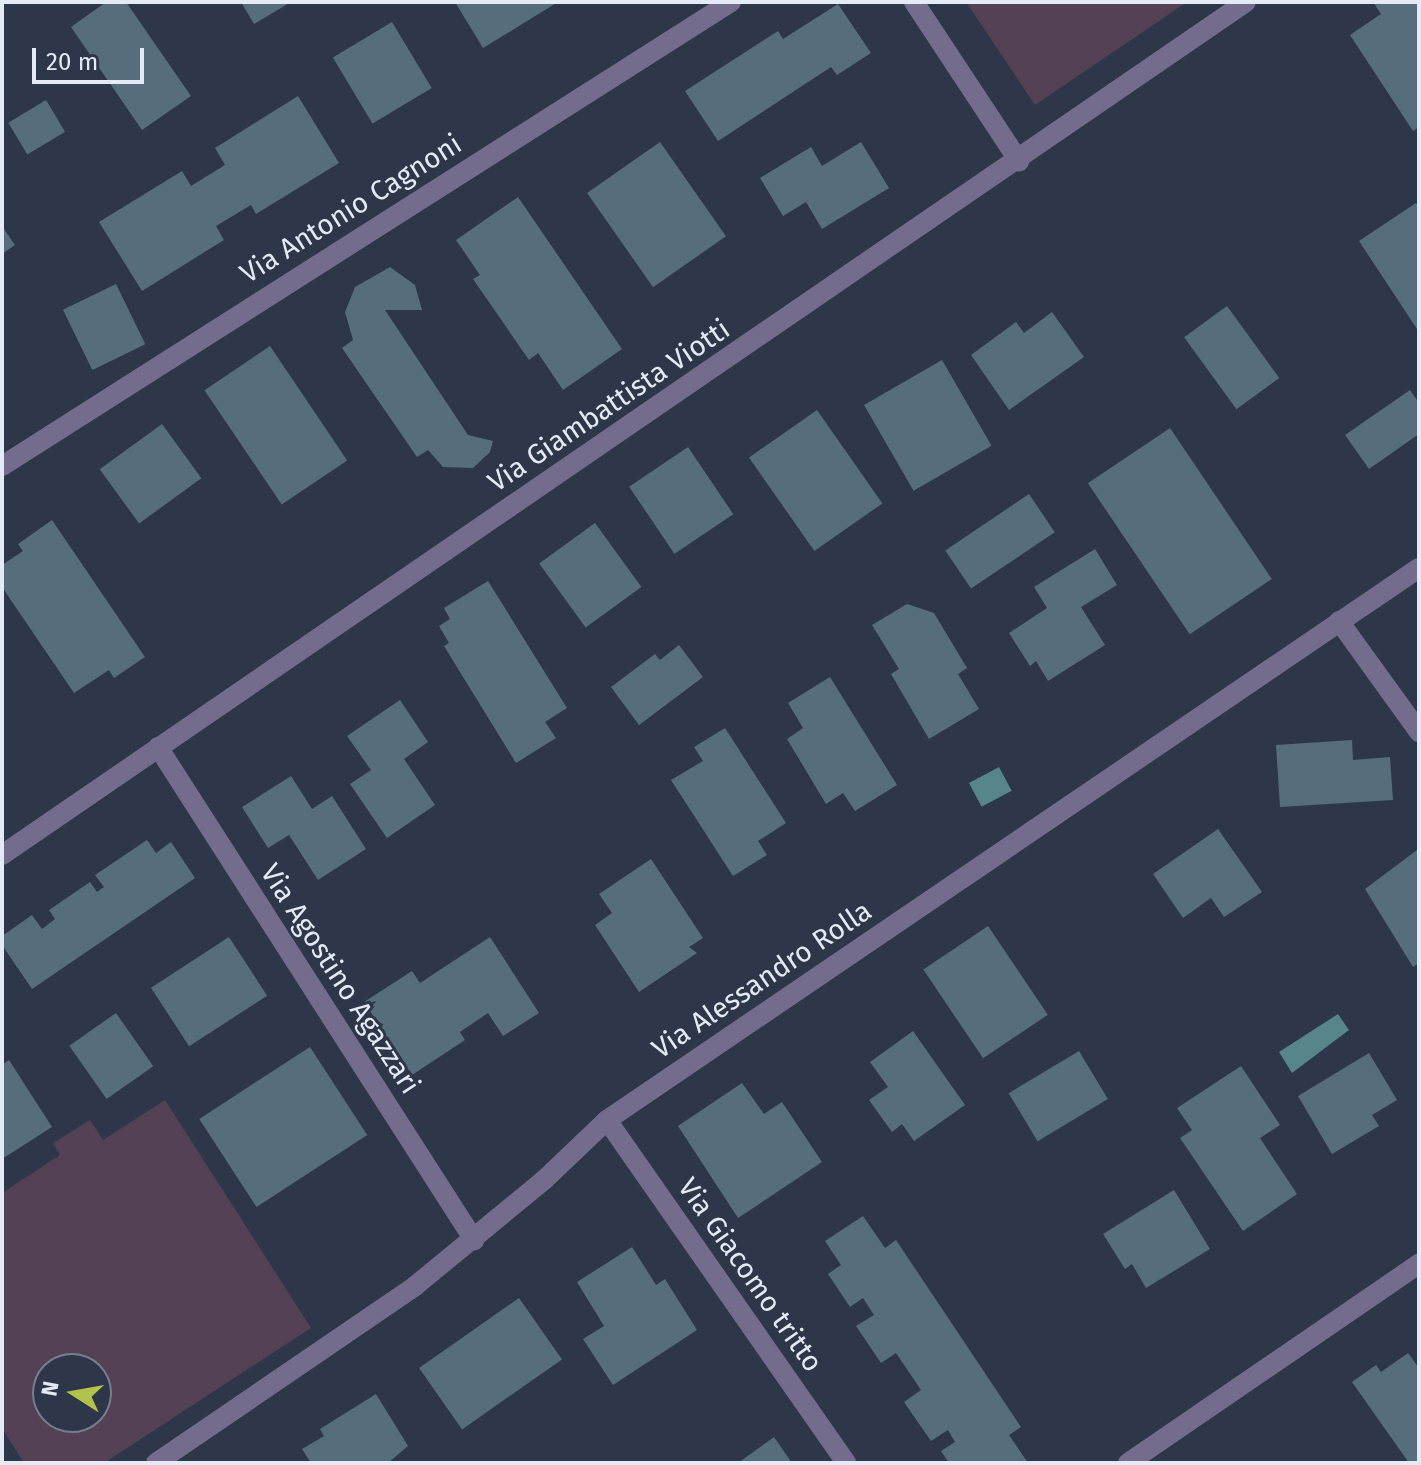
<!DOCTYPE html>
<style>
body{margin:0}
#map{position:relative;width:1421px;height:1465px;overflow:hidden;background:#2e374a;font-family:"Fira Sans",sans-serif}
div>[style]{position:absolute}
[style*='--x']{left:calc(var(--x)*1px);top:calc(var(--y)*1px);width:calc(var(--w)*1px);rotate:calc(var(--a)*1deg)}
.green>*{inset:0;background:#544155}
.water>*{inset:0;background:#56858a;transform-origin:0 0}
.building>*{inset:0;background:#566d7c;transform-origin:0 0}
.street>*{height:20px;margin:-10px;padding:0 10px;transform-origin:10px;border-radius:10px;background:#736c8c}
span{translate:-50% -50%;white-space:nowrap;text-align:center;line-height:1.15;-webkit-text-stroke:6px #2e374a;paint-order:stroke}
.street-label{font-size:28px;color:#e4eaf6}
.frame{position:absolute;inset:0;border:4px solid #e4eaf6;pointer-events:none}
.north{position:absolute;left:32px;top:1353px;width:80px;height:80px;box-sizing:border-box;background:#2e374a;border:2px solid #777f8f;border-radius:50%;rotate:281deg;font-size:22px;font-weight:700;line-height:32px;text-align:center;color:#e4eaf6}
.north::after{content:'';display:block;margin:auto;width:28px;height:36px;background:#b2c24b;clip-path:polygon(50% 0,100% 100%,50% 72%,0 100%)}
.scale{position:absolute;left:32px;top:48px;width:112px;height:36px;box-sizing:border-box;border:4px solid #e4eaf6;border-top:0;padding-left:10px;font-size:24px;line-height:28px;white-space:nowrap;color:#e4eaf6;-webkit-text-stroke:6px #2e374a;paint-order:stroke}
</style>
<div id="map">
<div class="green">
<i style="clip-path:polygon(966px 2px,1187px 2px,1035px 105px)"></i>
<i style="clip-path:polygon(evenodd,165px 1100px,311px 1328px,104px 1463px,24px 1463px,2px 1428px,2px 1193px,60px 1155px,53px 1143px,90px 1120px,103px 1140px,165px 1100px,48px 1369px,96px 1369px,96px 1417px,48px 1417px,48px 1369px)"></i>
</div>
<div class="water">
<i style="left:999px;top:767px;width:27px;height:34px;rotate:62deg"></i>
<i style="clip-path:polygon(1338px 1014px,1349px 1030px,1292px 1073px,1279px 1052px)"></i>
</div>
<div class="building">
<i style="clip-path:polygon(106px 2px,126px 2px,191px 96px,142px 130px,71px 27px)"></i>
<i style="clip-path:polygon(241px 2px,291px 2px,254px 24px)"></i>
<i style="clip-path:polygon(455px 2px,558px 2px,483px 48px)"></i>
<i style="clip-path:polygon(1373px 2px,1419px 2px,1419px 127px,1413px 131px,1350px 35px,1381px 14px)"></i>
<i style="clip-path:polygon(838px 4px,871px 53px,837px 75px,831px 67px,718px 141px,685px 91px,778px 31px,783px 39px)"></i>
<i style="left:392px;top:22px;width:77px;height:69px;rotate:59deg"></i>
<i style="clip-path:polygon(298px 96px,339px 163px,256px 214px,251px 205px,216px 226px,224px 240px,142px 291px,99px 222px,182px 171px,191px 186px,225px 165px,215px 148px)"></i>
<i style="left:46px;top:100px;width:37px;height:44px;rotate:59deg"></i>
<i style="left:660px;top:142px;width:115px;height:89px;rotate:55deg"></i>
<i style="clip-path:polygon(861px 142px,889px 188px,822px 229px,806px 202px,783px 216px,760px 178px,811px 147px,822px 166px)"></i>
<i style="clip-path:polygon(518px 197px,622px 349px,563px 390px,538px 353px,529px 360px,473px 279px,480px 275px,456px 240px)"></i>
<i style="clip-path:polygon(1416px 203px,1419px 207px,1419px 332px,1359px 241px)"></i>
<i style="clip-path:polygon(2px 226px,15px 245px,2px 254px)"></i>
<i style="clip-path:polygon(390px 267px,415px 285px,422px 310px,385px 310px,468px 435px,493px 441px,490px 452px,473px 468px,443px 467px,428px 450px,417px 457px,342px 348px,353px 340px,345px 312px,355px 287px)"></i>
<i style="left:116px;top:284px;width:67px;height:59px;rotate:64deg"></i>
<i style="left:1227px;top:306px;width:89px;height:53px;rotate:54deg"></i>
<i style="clip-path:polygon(1052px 312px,1084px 357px,1009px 410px,971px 355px,1016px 322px,1024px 333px)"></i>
<i style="left:270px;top:346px;width:138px;height:79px;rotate:56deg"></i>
<i style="left:942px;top:360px;width:99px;height:90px;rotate:60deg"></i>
<i style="clip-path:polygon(1410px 390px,1419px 403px,1419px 434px,1369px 469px,1345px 435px)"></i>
<i style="left:817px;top:410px;width:114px;height:83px;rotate:55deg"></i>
<i style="left:162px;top:424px;width:67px;height:77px;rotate:54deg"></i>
<i style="left:1170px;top:428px;width:182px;height:99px;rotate:56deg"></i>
<i style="left:688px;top:447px;width:81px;height:71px;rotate:56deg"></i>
<i style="left:1029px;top:494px;width:46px;height:101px;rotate:56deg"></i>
<i style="clip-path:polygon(52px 520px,145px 657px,114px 678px,109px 670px,74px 693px,2px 587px,2px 565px,23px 551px,18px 544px)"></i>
<i style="left:595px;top:523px;width:79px;height:69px;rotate:54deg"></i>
<i style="clip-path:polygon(1095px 549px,1117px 585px,1081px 607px,1105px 645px,1048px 681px,1036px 661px,1030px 666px,1009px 633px,1047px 608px,1034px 587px)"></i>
<i style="clip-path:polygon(488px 581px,567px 708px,545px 722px,556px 738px,516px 763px,444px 646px,449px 643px,439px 626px,450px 619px,444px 608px)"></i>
<i style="clip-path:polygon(907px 604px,934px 613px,967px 668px,958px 674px,979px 709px,929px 739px,891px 674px,899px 669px,872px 625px)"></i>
<i style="clip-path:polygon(679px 645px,703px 677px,639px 725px,611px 687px,655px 654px,660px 660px)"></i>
<i style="clip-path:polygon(830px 677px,897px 785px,855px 811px,843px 793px,826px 804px,787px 739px,803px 728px,788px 703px)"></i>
<i style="clip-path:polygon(400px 700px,428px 742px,404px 759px,435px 805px,387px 838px,350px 784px,371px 770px,347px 736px)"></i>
<i style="clip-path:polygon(725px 728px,786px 823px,758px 841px,767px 855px,733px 876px,671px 780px,703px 761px,694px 747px)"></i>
<i style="clip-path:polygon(1352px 740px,1353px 760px,1390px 757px,1393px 800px,1280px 807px,1276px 745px)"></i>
<i style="clip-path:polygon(291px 776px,312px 809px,332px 796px,366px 849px,318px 880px,289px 835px,268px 848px,242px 807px)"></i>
<i style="clip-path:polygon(1218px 829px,1262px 892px,1224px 917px,1211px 898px,1183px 918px,1153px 874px)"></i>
<i style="clip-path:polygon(147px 840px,156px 853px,171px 842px,195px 878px,32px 989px,2px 945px,2px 936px,32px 915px,42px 929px,55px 919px,49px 910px,90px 882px,97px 892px,104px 887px,95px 875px)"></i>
<i style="clip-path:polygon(1417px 850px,1419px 963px,1413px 967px,1365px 889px)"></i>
<i style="clip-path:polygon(651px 859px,703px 938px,689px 947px,697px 953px,639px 992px,595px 925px,612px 913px,599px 894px)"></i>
<i style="left:988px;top:926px;width:107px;height:78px;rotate:56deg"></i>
<i style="left:229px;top:937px;width:70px;height:93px;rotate:57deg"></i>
<i style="clip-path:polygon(490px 937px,539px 1013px,503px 1036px,488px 1013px,460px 1032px,465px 1040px,412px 1075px,364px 1002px,412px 971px,420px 983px)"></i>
<i style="left:116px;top:1013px;width:65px;height:57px;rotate:55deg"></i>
<i style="clip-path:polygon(913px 1031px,965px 1105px,914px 1141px,902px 1124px,892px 1132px,869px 1100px,888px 1087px,870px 1062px)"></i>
<i style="left:310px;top:1047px;width:105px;height:132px;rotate:57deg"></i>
<i style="left:1079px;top:1051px;width:56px;height:82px;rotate:59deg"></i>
<i style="clip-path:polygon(1369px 1053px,1397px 1100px,1372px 1115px,1379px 1126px,1332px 1154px,1298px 1096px)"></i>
<i style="clip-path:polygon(9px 1060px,52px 1127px,2px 1159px,2px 1065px)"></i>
<i style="clip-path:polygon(1241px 1066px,1280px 1125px,1260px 1138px,1297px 1194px,1243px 1231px,1180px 1138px,1192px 1130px,1177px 1108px)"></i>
<i style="clip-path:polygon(742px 1083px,764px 1114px,782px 1102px,822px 1162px,738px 1218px,678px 1126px)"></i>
<i style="clip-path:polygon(1174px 1190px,1210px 1249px,1146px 1288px,1132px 1264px,1125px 1269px,1103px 1234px)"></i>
<i style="clip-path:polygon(863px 1216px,885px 1248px,896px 1240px,1021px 1427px,1009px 1435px,1028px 1463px,949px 1463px,941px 1451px,955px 1442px,948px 1430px,931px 1441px,904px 1402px,921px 1390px,896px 1353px,881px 1363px,856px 1326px,874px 1315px,863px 1298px,850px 1307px,828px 1274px,841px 1265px,825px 1241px)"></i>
<i style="clip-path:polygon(632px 1247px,656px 1285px,665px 1279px,697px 1330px,613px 1385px,583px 1339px,604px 1326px,577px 1282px)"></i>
<i style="left:519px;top:1298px;width:75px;height:122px;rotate:55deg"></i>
<i style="clip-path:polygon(1408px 1353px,1419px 1368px,1419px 1463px,1409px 1463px,1352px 1382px,1376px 1365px,1381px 1372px)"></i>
<i style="clip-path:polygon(376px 1394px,408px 1446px,388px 1463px,311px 1463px,302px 1449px,324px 1436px,320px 1429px)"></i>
<i style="clip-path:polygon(774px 1437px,792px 1463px,738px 1463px)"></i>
</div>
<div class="street">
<i style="--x:914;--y:2;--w:191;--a:56.6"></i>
<i style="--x:2;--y:466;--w:864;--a:-32.48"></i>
<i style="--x:1339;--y:621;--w:137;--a:54.2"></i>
<i style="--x:158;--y:747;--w:586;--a:57.34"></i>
<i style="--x:2;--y:855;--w:1508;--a:-34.44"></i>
<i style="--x:607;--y:1120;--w:418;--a:55.1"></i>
<i style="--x:156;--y:1463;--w:314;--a:-34.3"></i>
<i style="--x:415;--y:1286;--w:167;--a:-39.4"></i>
<i style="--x:544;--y:1180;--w:87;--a:-43.6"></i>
<i style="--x:607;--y:1120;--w:982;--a:-34.21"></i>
<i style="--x:1128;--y:1463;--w:353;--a:-34.4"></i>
</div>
<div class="street-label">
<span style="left:351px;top:209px;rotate:-32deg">Via Antonio Cagnoni</span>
<span style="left:609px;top:406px;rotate:-34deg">Via Giambattista Viotti</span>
<span style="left:340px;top:979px;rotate:57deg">Via Agostino Agazzari</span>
<span style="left:762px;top:980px;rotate:-34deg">Via Alessandro Rolla</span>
<span style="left:750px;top:1275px;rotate:55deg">Via Giacomo tritto</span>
</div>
<div class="frame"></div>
<div class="north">N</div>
<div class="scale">20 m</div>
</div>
